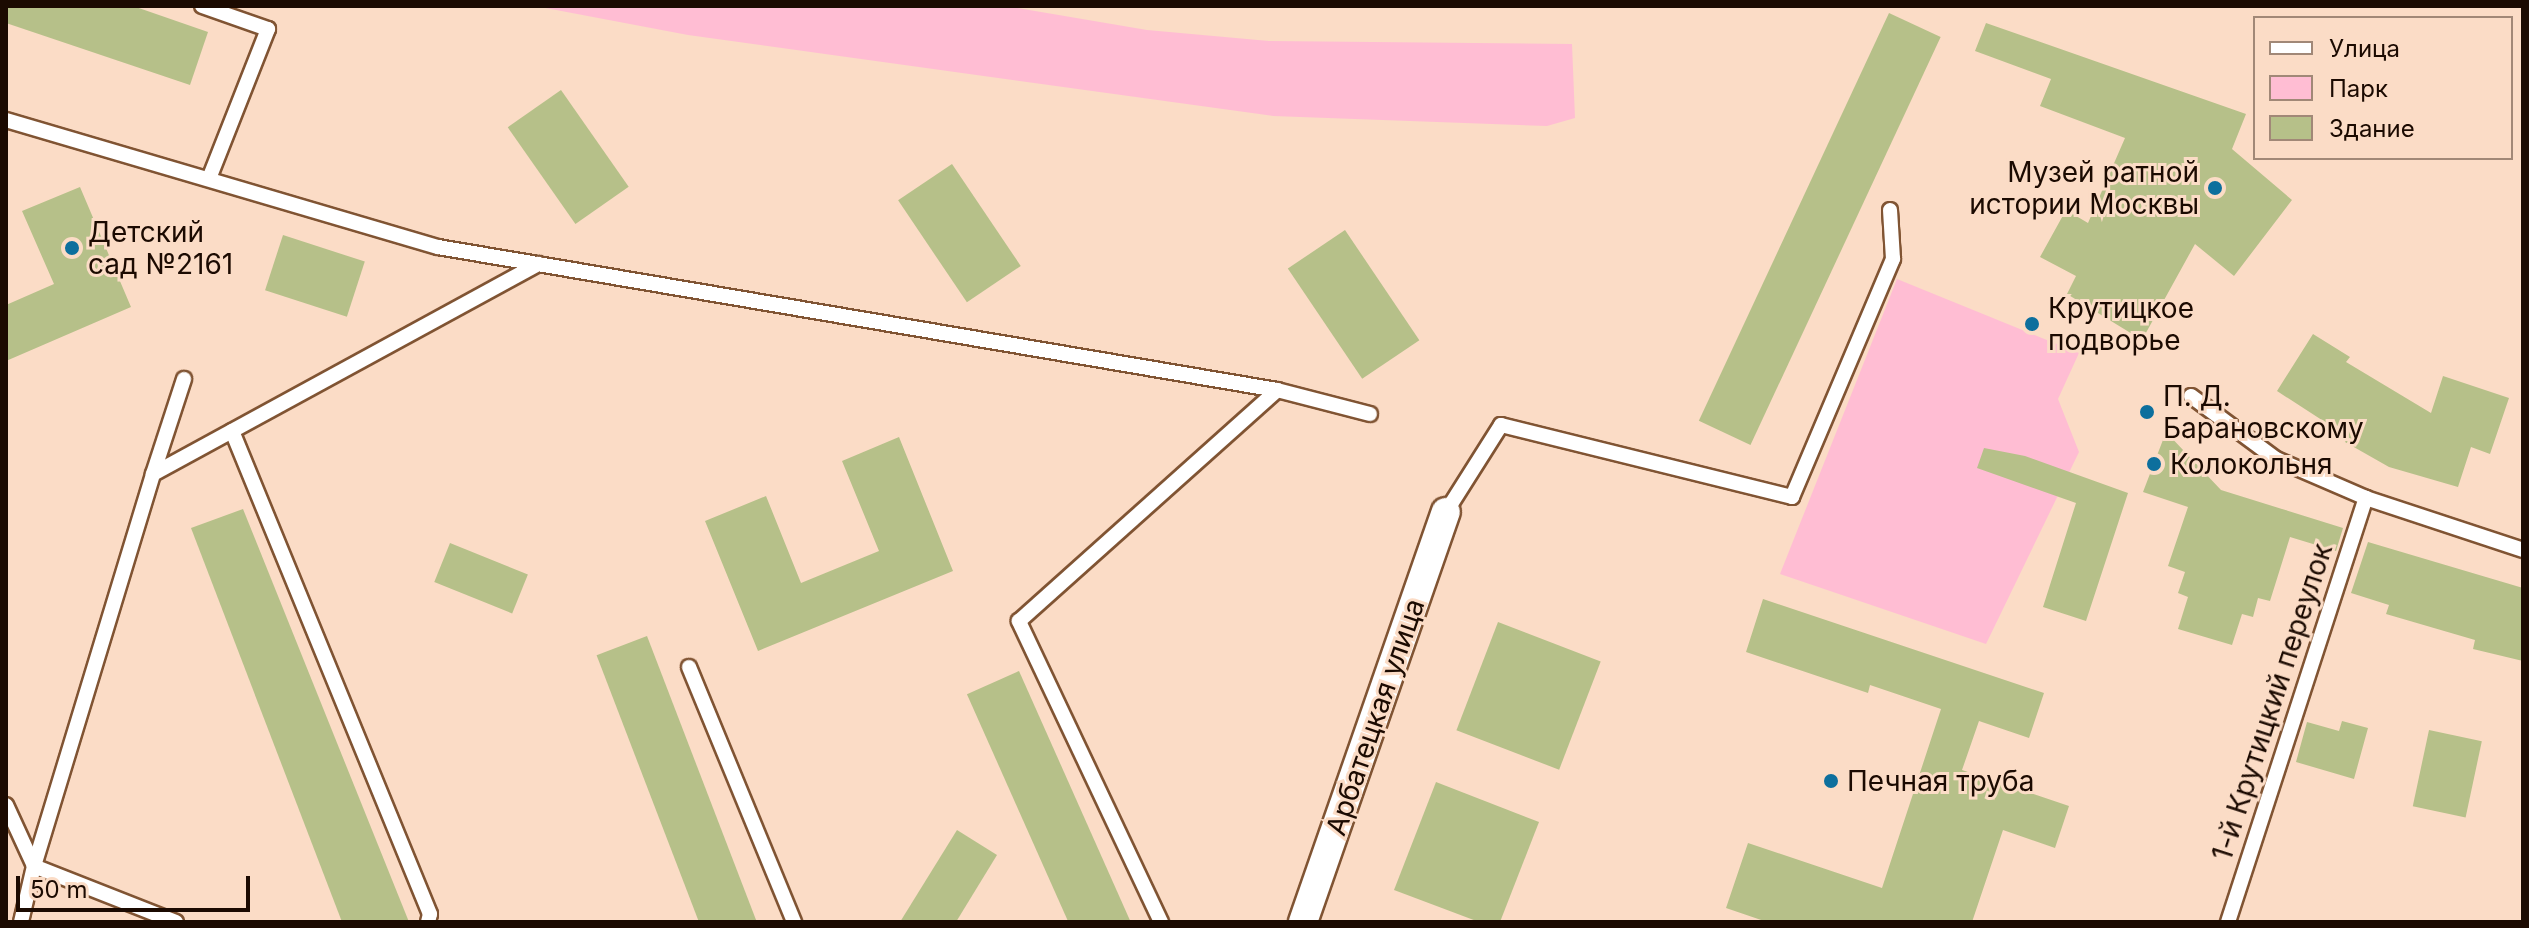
<!DOCTYPE html>
<meta charset="utf-8">
<style>
body{margin:0}
#map{position:relative;width:2529px;height:928px;overflow:hidden;background:#fbdcc6;font-family:Inter,sans-serif}
div>[style]{position:absolute}
[style*='--x']{left:calc(var(--x)*1px);top:calc(var(--y)*1px);width:calc(var(--w)*1px);rotate:calc(var(--a)*1deg)}
.green>*{inset:0;background:#ffbdd3}
.building>*{inset:0;background:#b6c089;transform-origin:0 0}
.roads{filter:drop-shadow(2px 0 #805433) drop-shadow(-2px 0 #805433) drop-shadow(0 2px #805433) drop-shadow(0 -2px #805433)}
.service>*{height:14px;margin:-7px;padding:0 7px;transform-origin:7px;border-radius:7px;background:#fff}
.minor>*{height:28px;margin:-14px;padding:0 14px;transform-origin:14px;border-radius:14px;background:#fff}
.dots>*{width:22px;height:22px;translate:-50% -50%;box-sizing:border-box;border:4px solid #fbdcc6;border-radius:50%}
span{translate:-50% -50%;white-space:nowrap;text-align:center;line-height:1.15;-webkit-text-stroke:6px #fbdcc6;paint-order:stroke}
.poi-label{font-size:28px;color:#1b0a01}
.right{translate:-100% -50%;text-align:right}
.left{translate:0 -50%;text-align:left}
.street-label{font-size:28px;color:#1b0a01}
.frame{position:absolute;inset:0;border:8px solid #1b0a01;pointer-events:none}
.legend{position:absolute;left:2253px;top:16px;width:260px;height:144px;box-sizing:border-box;background:#fbdcc6;border:2px solid #a18877;margin:0;padding:10px 14px;list-style:none;font-size:24px;color:#1b0a01}
.legend li{display:flex;align-items:center;gap:16px;height:40px}
.legend b{width:40px;border:2px solid #a18877}
.scale{position:absolute;left:16px;top:876px;width:234px;height:36px;box-sizing:border-box;border:4px solid #1b0a01;border-top:0;padding-left:10px;font-size:24px;line-height:28px;white-space:nowrap;color:#1b0a01;-webkit-text-stroke:6px #fbdcc6;paint-order:stroke}
</style>
<div id="map">
<div class="green">
<i style="clip-path:polygon(535px 6px,1006px 6px,1147px 30px,1269px 41px,1572px 44px,1575px 118px,1547px 126px,1273px 116px,688px 35px)"></i>
<i style="clip-path:polygon(1897px 279px,2079px 353px,2058px 399px,2079px 452px,1986px 644px,1780px 574px)"></i>
</div>
<div class="building">
<i style="clip-path:polygon(6px 6px,133px 6px,208px 32px,190px 85px,6px 23px)"></i>
<i style="left:1889px;top:13px;width:57px;height:450px;rotate:25deg"></i>
<i style="clip-path:polygon(1986px 23px,2246px 114px,2232px 149px,2292px 200px,2234px 276px,2195px 244px,2142px 340px,2067px 294px,2076px 276px,2040px 257px,2066px 210px,2088px 223px,2125px 138px,2040px 106px,2051px 79px,1975px 51px)"></i>
<i style="left:561px;top:90px;width:118px;height:65px;rotate:55deg"></i>
<i style="left:952px;top:164px;width:123px;height:65px;rotate:56deg"></i>
<i style="clip-path:polygon(80px 187px,131px 307px,6px 361px,6px 305px,54px 284px,22px 211px)"></i>
<i style="left:1345px;top:230px;width:133px;height:69px;rotate:56deg"></i>
<i style="left:283px;top:235px;width:86px;height:58px;rotate:18deg"></i>
<i style="clip-path:polygon(2313px 334px,2350px 357px,2346px 362px,2431px 413px,2443px 376px,2509px 398px,2490px 454px,2471px 447px,2458px 487px,2389px 467px,2345px 442px,2348px 437px,2277px 391px)"></i>
<i style="clip-path:polygon(2166px 432px,2221px 490px,2343px 528px,2336px 551px,2290px 537px,2270px 601px,2258px 598px,2253px 617px,2242px 614px,2232px 645px,2178px 629px,2188px 597px,2178px 593px,2185px 572px,2168px 566px,2188px 507px,2143px 492px)"></i>
<i style="clip-path:polygon(899px 437px,953px 571px,758px 651px,705px 521px,766px 496px,801px 583px,879px 551px,842px 461px)"></i>
<i style="clip-path:polygon(1984px 448px,2025px 456px,2128px 493px,2086px 621px,2043px 607px,2076px 503px,1977px 468px)"></i>
<i style="clip-path:polygon(243px 509px,409px 922px,342px 922px,191px 528px)"></i>
<i style="clip-path:polygon(2368px 542px,2523px 588px,2523px 661px,2473px 649px,2475px 640px,2386px 614px,2389px 605px,2351px 593px)"></i>
<i style="left:450px;top:543px;width:84px;height:42px;rotate:22deg"></i>
<i style="clip-path:polygon(1763px 599px,2044px 693px,2029px 738px,1979px 721px,1962px 770px,2069px 806px,2055px 848px,2003px 830px,1972px 922px,1767px 922px,1726px 908px,1748px 843px,1882px 888px,1941px 709px,1870px 685px,1868px 693px,1746px 652px)"></i>
<i style="left:1498px;top:622px;width:110px;height:116px;rotate:21deg"></i>
<i style="left:647px;top:636px;width:307px;height:54px;rotate:69deg"></i>
<i style="left:1019px;top:671px;width:276px;height:57px;rotate:66deg"></i>
<i style="clip-path:polygon(2342px 721px,2368px 728px,2354px 779px,2296px 762px,2307px 722px,2339px 731px)"></i>
<i style="left:2429px;top:730px;width:54px;height:78px;rotate:12deg"></i>
<i style="clip-path:polygon(1436px 782px,1539px 822px,1500px 922px,1479px 922px,1394px 890px)"></i>
<i style="clip-path:polygon(957px 830px,997px 855px,956px 922px,900px 922px)"></i>
</div>
<div class="roads">
<div class="service">
<i style="--x:202;--y:6;--w:70;--a:19.2"></i>
<i style="--x:268;--y:29;--w:161;--a:111.5"></i>
<i style="--x:6;--y:120;--w:450;--a:16.4"></i>
<i style="--x:438;--y:247;--w:851;--a:9.67"></i>
<i style="--x:1277;--y:390;--w:96;--a:14.5"></i>
<i style="--x:2191;--y:396;--w:106;--a:36.5"></i>
<i style="--x:2276;--y:459;--w:98;--a:23.4"></i>
<i style="--x:2366;--y:498;--w:165;--a:18.3"></i>
<i style="--x:232;--y:431;--w:522;--a:67.71"></i>
<i style="--x:430;--y:914;--w:8;--a:104"></i>
<i style="--x:153;--y:474;--w:100;--a:-71.9"></i>
<i style="--x:1446;--y:512;--w:103;--a:-57.7"></i>
<i style="--x:1501;--y:425;--w:300;--a:13.9"></i>
<i style="--x:1792;--y:497;--w:259;--a:-67"></i>
<i style="--x:1893;--y:259;--w:49;--a:-93.5"></i>
<i style="--x:689;--y:667;--w:276;--a:67.6"></i>
<i style="--x:6;--y:805;--w:67;--a:65.3"></i>
<i style="--x:34;--y:866;--w:57;--a:103.1"></i>
<i style="--x:176;--y:922;--w:153;--a:-158.5"></i>
<i style="--x:34;--y:866;--w:410;--a:-73.1"></i>
<i style="--x:153;--y:474;--w:439;--a:-28.6"></i>
<i style="--x:1161;--y:922;--w:333;--a:-115.3"></i>
<i style="--x:1019;--y:621;--w:346;--a:-41.8"></i>
<i style="--x:2228;--y:922;--w:446;--a:-72"></i>
</div>
<div class="minor">
<i style="--x:1303;--y:922;--w:434;--a:-70.8"></i>
</div>
</div>
<div class="dots">
<i style="left:2215px;top:188px;background:#0d6f9d"></i>
<i style="left:72px;top:248px;background:#0d6f9d"></i>
<i style="left:2032px;top:324px;background:#0d6f9d"></i>
<i style="left:2147px;top:412px;background:#0d6f9d"></i>
<i style="left:2154px;top:464px;background:#0d6f9d"></i>
<i style="left:1831px;top:781px;background:#0d6f9d"></i>
</div>
<div class="poi-label">
<span class="right" style="left:2199px;top:188px">Музей ратной<br>истории Москвы</span>
<span class="left" style="left:88px;top:248px">Детский<br>сад №2161</span>
<span class="left" style="left:2048px;top:324px">Крутицкое<br>подворье</span>
<span class="left" style="left:2163px;top:412px">П. Д.<br>Барановскому</span>
<span class="left" style="left:2170px;top:464px">Колокольня</span>
<span class="left" style="left:1847px;top:781px">Печная труба</span>
</div>
<div class="street-label">
<span style="left:2272px;top:702px;rotate:-72deg">1-й Крутицкий переулок</span>
<span style="left:1375px;top:717px;rotate:-71deg">Арбатецкая улица</span>
</div>
<div class="frame"></div>
<ul class="legend">
<li><b style="height:10px;background:#fff"></b>Улица</li>
<li><b style="height:22px;background:#ffbdd3"></b>Парк</li>
<li><b style="height:22px;background:#b6c089"></b>Здание</li>
</ul>
<div class="scale">50 m</div>
</div>
